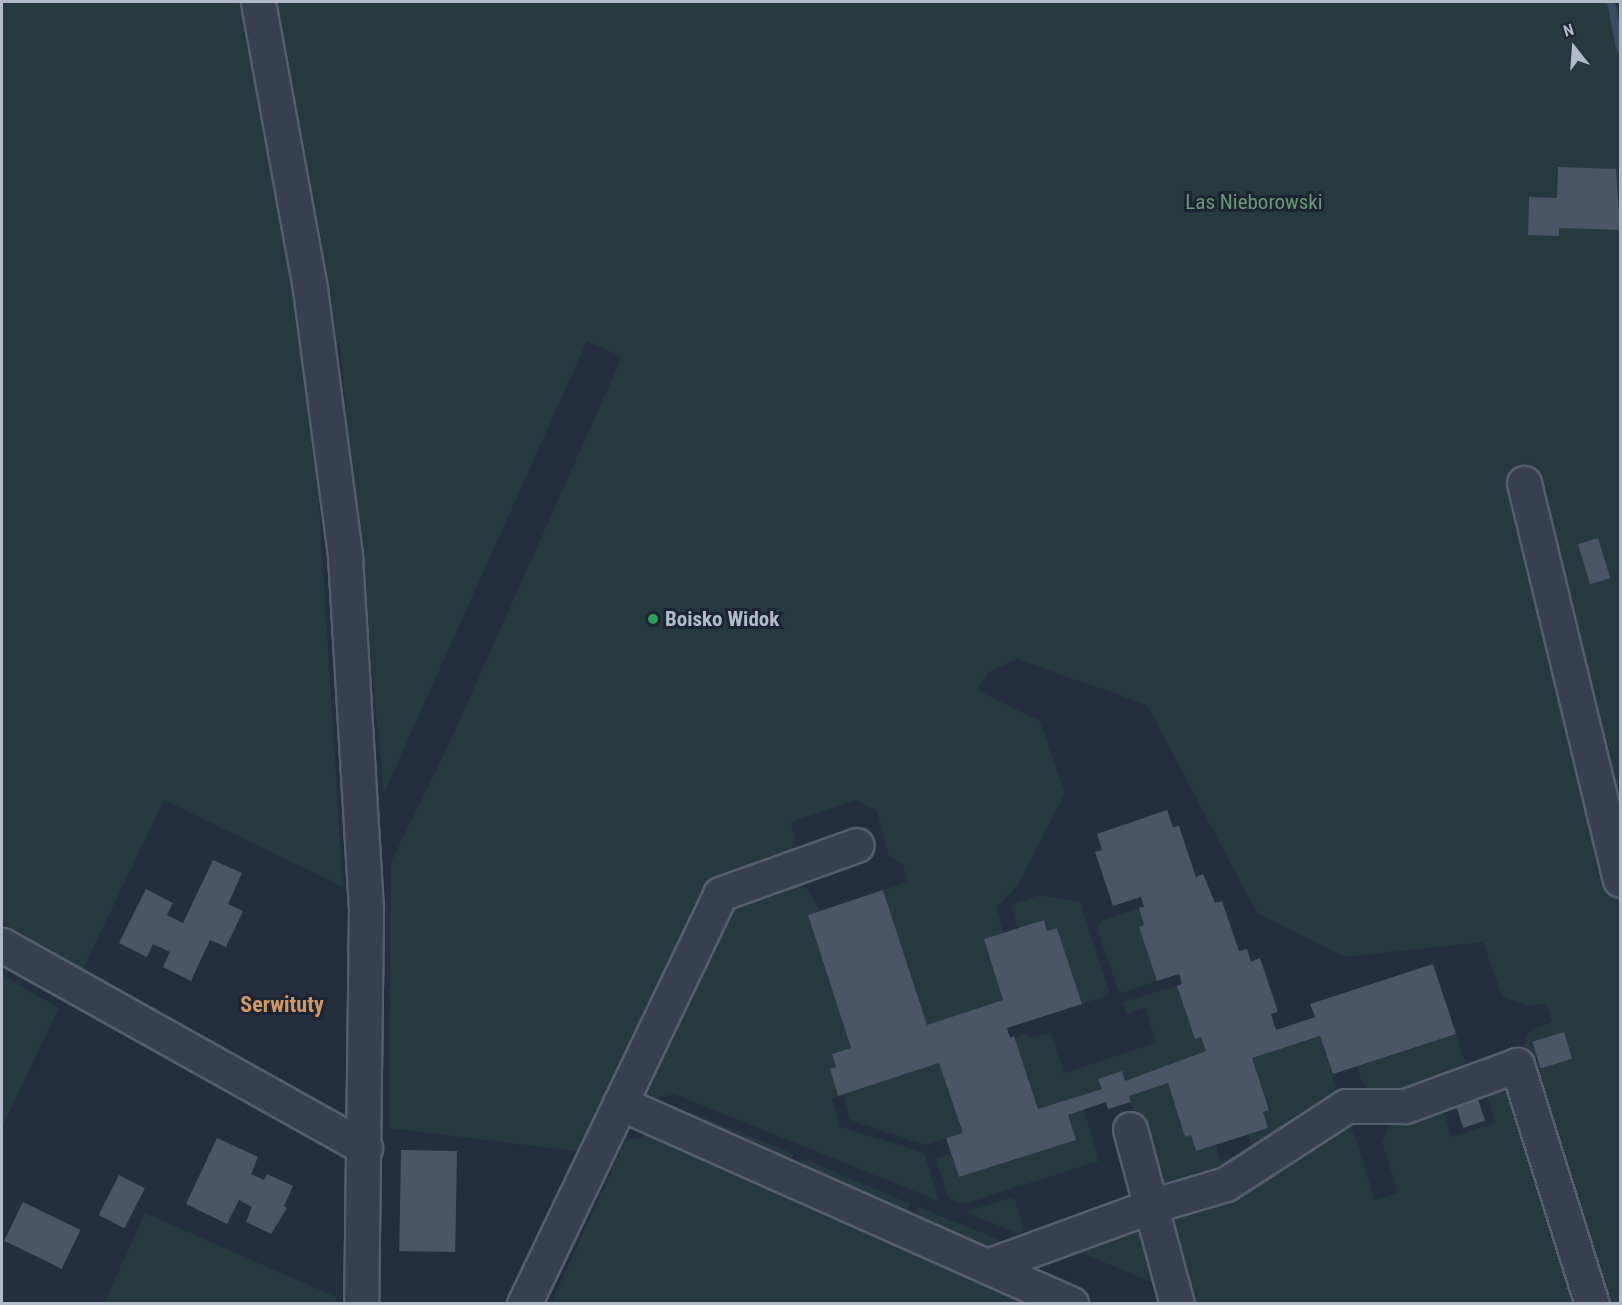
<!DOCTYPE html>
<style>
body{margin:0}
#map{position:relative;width:1622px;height:1305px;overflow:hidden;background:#242e3d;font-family:"Roboto Condensed",sans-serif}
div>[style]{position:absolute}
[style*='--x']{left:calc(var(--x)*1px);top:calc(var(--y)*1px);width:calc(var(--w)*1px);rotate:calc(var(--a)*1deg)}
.green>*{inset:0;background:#263a3e;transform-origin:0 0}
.stream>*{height:8px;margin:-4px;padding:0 4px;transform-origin:4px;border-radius:4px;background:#3a4b65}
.building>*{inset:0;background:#4a5566;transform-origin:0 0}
.roads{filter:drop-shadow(2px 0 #565e6b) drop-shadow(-2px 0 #565e6b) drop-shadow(0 2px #565e6b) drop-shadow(0 -2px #565e6b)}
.minor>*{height:33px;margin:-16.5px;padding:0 16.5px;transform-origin:16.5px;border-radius:16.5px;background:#38404d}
.dots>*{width:16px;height:16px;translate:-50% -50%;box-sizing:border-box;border:3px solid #1d2532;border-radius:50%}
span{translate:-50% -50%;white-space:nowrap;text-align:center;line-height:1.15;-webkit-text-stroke:6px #1d2532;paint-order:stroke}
.park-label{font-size:21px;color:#6b9877}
.poi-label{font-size:21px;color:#b4bbc8;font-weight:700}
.left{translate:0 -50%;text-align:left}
.neighbourhood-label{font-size:22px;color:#d29765;font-weight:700}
.frame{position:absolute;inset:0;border:3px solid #b4bbc8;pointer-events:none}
.north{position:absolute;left:1544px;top:18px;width:60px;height:60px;-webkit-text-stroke:4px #1d2532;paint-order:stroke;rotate:343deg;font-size:16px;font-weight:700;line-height:24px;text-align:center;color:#b4bbc8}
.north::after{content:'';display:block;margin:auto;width:21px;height:27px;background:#b4bbc8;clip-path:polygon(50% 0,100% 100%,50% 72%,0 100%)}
</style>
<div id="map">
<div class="green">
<i style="clip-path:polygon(2px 2px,1620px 2px,1620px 1303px,1194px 1303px,1164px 1213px,1340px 1125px,1352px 1127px,1375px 1200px,1398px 1193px,1382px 1143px,1388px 1127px,1403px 1116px,1440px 1103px,1451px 1137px,1495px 1123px,1486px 1091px,1534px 1075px,1524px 1047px,1526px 1037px,1533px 1029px,1552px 1022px,1546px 1004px,1528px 1006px,1502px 996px,1483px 942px,1345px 957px,1257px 913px,1147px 705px,1017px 659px,989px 672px,977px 690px,1040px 721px,1065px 793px,1018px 885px,996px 908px,1004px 933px,985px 939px,1003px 1000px,927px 1025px,883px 890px,907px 882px,903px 864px,889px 856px,877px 811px,856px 800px,791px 822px,795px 840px,789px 857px,794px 885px,807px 889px,820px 911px,808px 915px,851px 1048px,832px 1054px,836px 1067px,830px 1069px,838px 1096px,832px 1099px,840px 1122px,837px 1126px,924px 1153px,939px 1201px,674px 1094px,657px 1098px,623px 1083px,591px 1153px,389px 1128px,391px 862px,448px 746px,622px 357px,587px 341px,384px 793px,339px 341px,313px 406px,343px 887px,164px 800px,83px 969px,2px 922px)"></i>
<i style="clip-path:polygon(1040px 895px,1080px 902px,1109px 991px,1107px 996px,1082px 1004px,1057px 928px,1047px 931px,1043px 920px,1018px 928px,1011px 905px)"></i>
<i style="clip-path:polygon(1139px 908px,1144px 925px,1139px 927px,1157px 981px,1124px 993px,1118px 990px,1097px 930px,1101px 921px)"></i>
<i style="clip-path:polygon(2px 975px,59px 1008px,2px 1127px)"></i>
<i style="clip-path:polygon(1177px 986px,1195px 1038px,1201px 1037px,1206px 1051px,1125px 1081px,1121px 1071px,1099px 1079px,1102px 1089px,1038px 1109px,1016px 1041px,1018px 1036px,1025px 1033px,1031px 1038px,1051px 1032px,1064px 1073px,1156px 1043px,1145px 1008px,1126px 1014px,1123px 1002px)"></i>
<i style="clip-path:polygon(1456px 1034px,1470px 1076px,1379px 1095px,1367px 1088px,1360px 1078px,1357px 1066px)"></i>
<i style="clip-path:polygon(1320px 1036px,1343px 1108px,1226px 1178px,1160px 1194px,1129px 1096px,1168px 1083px,1185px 1137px,1191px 1135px,1196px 1151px,1216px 1145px,1221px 1160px,1253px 1149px,1248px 1134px,1268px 1128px,1263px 1112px,1269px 1110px,1252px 1058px)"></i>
<i style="clip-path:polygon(939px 1063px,963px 1133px,925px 1145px,850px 1120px,843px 1094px)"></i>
<i style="clip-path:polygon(1084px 1109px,1099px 1161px,963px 1204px,948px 1198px,936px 1159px,951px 1154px,959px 1177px,1075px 1140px,1068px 1115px)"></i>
<i style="clip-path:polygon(690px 1112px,794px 1154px,789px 1165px,676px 1117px)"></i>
<i style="clip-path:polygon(654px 1134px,1057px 1304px,551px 1304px,625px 1141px)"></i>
<i style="left:802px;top:1158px;width:118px;height:11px;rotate:23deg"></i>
<i style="clip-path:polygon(1009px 1198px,1015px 1200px,1024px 1230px,1021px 1235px,965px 1212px)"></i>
<i style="left:918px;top:1207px;width:105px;height:12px;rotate:22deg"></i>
<i style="clip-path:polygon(145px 1213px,336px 1297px,336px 1303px,104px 1303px)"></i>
<i style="clip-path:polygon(1150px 1217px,1163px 1287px,1068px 1247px)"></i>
</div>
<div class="stream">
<i style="--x:1611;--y:2;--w:47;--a:78.9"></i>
</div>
<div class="building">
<i style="clip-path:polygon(1558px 167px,1616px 169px,1620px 230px,1559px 228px,1559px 236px,1528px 235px,1529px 197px,1557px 198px)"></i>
<i style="left:1598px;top:538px;width:42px;height:21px;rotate:73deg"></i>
<i style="clip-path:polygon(1167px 810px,1173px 827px,1179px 826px,1196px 877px,1203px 874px,1215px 903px,1222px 901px,1239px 951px,1247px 949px,1251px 962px,1260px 958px,1278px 1012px,1271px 1014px,1276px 1030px,1315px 1017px,1310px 1004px,1433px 964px,1456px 1034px,1333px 1074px,1320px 1036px,1252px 1058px,1269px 1110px,1263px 1112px,1268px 1128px,1196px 1151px,1191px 1135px,1185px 1137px,1168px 1083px,1129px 1096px,1131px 1102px,1108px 1109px,1106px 1102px,1068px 1115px,1076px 1140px,959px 1177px,946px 1138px,963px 1133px,939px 1063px,838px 1096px,830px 1069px,836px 1067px,832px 1054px,851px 1048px,808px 915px,883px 890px,927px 1025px,1003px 1000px,984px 939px,1044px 920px,1047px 931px,1057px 928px,1082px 1004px,1007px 1028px,1010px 1038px,1014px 1036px,1038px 1109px,1102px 1089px,1098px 1079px,1122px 1071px,1125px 1081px,1206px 1051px,1201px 1037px,1195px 1039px,1177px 986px,1182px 984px,1179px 974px,1157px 981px,1139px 927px,1144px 925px,1139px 908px,1144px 907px,1141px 897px,1113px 906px,1095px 852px,1102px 850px,1097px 834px)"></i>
<i style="clip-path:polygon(213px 860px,242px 873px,228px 904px,243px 911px,226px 947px,210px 940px,191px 981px,163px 967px,170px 952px,153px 944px,147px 957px,119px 943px,146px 889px,173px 903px,167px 915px,183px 923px)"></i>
<i style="left:1564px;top:1032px;width:28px;height:33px;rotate:73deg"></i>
<i style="left:1478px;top:1099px;width:23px;height:23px;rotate:72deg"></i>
<i style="clip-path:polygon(217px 1138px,258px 1157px,251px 1174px,264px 1180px,267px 1174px,293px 1186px,284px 1206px,287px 1208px,271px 1234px,246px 1222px,252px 1207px,239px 1200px,227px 1224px,186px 1204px)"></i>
<i style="left:401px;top:1150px;width:56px;height:101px;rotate:1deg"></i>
<i style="left:119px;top:1175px;width:29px;height:45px;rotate:27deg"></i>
<i style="left:23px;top:1202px;width:64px;height:43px;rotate:26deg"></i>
</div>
<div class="roads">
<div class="minor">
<i style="--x:258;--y:2;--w:292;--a:79.7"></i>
<i style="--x:310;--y:289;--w:269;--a:82.5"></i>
<i style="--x:345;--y:556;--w:355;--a:86.6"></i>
<i style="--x:366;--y:910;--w:394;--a:90.7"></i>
<i style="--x:1524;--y:483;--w:408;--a:76.4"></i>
<i style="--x:2;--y:945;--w:416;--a:29.2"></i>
<i style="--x:620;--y:1103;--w:494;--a:24"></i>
<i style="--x:1130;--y:1129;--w:181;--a:75"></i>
<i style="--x:990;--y:1265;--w:171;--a:-20.1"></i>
<i style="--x:1151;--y:1206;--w:78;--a:-16.3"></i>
<i style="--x:1226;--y:1184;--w:143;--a:-33"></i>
<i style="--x:1346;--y:1106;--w:59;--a:0"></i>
<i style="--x:1405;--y:1106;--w:119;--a:-20.1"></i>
<i style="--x:1517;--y:1065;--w:250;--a:72.6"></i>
<i style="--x:524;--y:1304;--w:454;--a:-64.4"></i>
<i style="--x:720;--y:894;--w:145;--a:-19.7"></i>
</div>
</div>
<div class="dots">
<i style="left:653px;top:619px;background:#2e9e5b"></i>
</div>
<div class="park-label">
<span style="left:1254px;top:202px">Las Nieborowski</span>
</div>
<div class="poi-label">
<span class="left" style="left:665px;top:619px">Boisko Widok</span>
</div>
<div class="neighbourhood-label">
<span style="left:282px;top:1005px">Serwituty</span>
</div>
<div class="frame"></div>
<div class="north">N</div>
</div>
